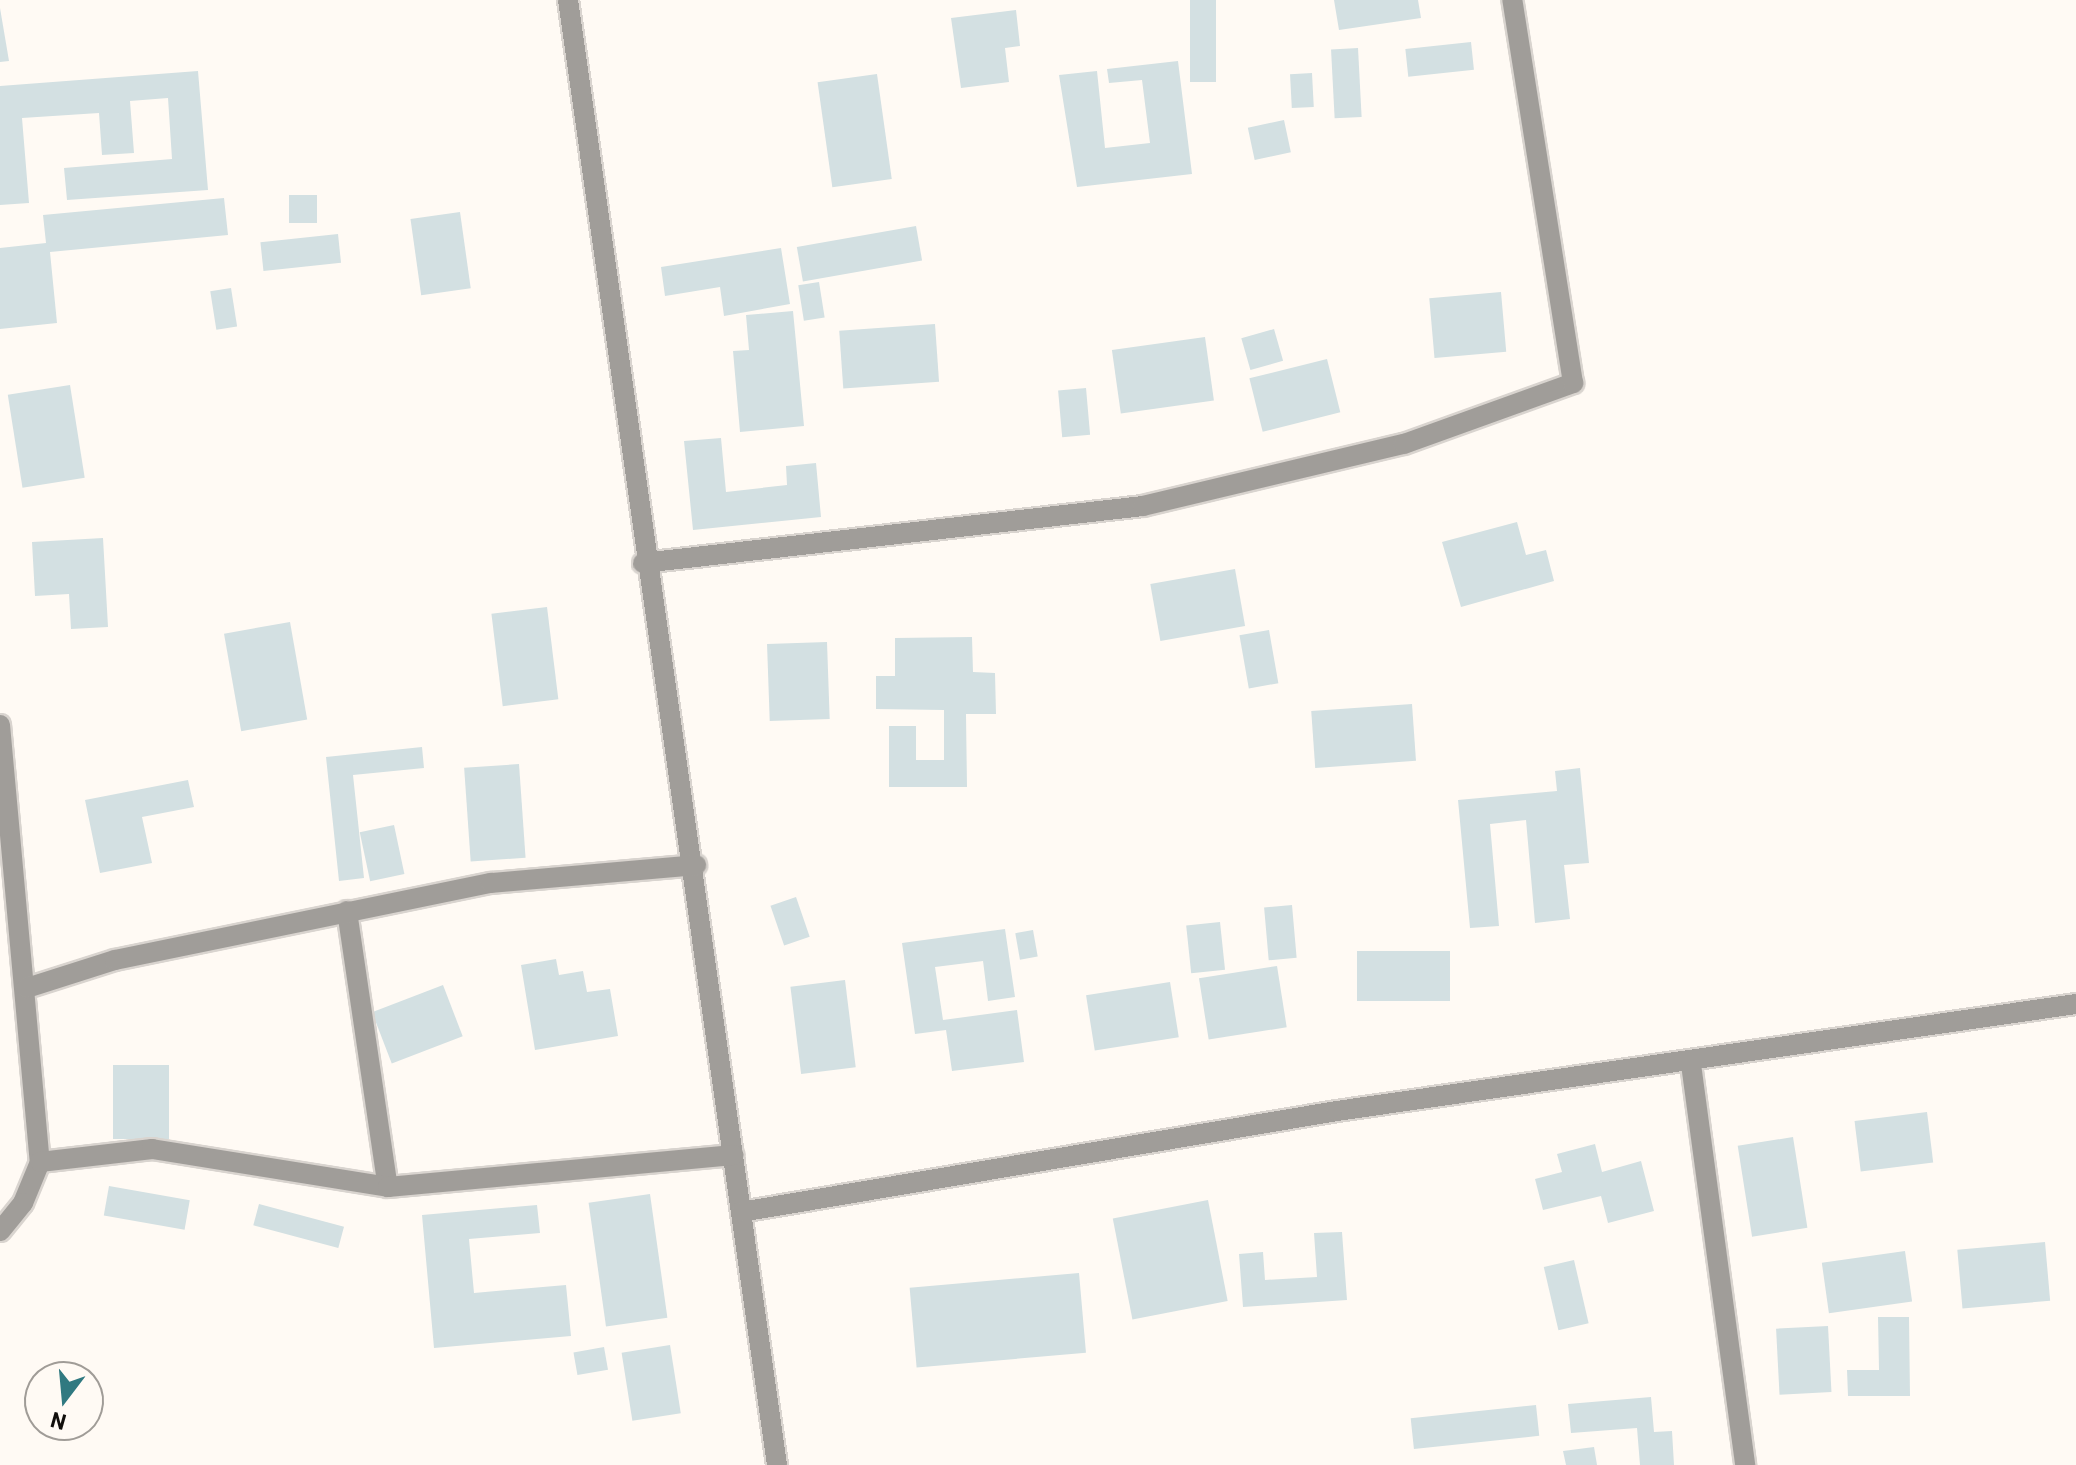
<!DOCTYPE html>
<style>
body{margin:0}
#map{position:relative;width:2076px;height:1465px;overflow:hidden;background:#fffaf4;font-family:Barlow,sans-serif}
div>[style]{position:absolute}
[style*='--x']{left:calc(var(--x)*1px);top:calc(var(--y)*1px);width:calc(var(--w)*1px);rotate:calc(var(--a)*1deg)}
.building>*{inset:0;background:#d3e0e2;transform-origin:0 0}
.roads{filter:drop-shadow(2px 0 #d9d4cf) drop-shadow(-2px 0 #d9d4cf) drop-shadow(0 2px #d9d4cf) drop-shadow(0 -2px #d9d4cf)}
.minor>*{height:20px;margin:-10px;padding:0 10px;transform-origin:10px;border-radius:10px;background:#a09d99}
span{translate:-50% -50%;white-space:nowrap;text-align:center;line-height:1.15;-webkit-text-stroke:6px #fffaf4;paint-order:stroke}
.north{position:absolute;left:24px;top:1361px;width:80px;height:80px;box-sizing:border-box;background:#fffaf4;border:2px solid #a09c97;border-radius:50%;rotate:196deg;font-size:22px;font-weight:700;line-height:32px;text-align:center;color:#110e0b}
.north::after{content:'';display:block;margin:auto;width:28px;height:36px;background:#307980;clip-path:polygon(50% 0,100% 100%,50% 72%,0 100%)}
</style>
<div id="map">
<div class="building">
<i style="left:1190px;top:0;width:26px;height:82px"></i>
<i style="clip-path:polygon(1334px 0,1418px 0,1421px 18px,1339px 30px)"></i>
<i style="clip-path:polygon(0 8px,9px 61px,0 62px)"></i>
<i style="clip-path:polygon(1016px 10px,1020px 46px,1005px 48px,1009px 82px,961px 88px,951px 18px)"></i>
<i style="left:1471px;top:42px;width:28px;height:66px;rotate:84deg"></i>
<i style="left:1358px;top:48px;width:69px;height:27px;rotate:87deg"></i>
<i style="clip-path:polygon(1178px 61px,1192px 174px,1077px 187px,1059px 75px,1097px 71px,1105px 148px,1150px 143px,1142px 80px,1109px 83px,1107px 69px)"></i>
<i style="clip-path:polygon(198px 71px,208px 190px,67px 200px,64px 168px,172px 159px,168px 98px,130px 101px,134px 153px,102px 155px,99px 113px,22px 118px,29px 203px,0 205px,0 86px)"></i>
<i style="left:1312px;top:73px;width:34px;height:22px;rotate:87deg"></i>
<i style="left:877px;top:74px;width:106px;height:60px;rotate:82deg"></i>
<i style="left:1284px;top:120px;width:33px;height:37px;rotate:78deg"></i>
<i style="left:289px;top:195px;width:28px;height:28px"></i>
<i style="clip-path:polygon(224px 198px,228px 235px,50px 252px,57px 323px,0 329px,0 248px,46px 243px,43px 215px)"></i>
<i style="left:460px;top:212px;width:77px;height:50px;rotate:82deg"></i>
<i style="left:916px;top:226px;width:35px;height:121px;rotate:80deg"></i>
<i style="left:338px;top:234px;width:29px;height:78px;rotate:84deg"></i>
<i style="clip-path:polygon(781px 248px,790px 304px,724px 316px,720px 287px,665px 296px,661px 267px)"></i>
<i style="left:819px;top:282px;width:36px;height:21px;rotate:81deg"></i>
<i style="left:231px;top:288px;width:39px;height:21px;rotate:81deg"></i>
<i style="left:1501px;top:292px;width:60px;height:72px;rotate:85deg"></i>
<i style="clip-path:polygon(793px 311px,804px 426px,740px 432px,733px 351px,749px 350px,746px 315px)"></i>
<i style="left:935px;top:324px;width:58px;height:96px;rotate:86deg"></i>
<i style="left:1274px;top:329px;width:33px;height:34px;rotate:74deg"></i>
<i style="left:1205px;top:337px;width:64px;height:94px;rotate:82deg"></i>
<i style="left:1327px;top:359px;width:55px;height:80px;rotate:76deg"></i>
<i style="left:70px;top:385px;width:94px;height:63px;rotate:81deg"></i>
<i style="left:1086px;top:388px;width:47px;height:28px;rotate:85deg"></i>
<i style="clip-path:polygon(721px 438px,726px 492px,787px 485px,786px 466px,816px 463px,821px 517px,693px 530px,684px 441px)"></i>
<i style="clip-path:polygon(1517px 522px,1526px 555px,1546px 550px,1554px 581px,1461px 607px,1442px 542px)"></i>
<i style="clip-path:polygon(103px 538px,108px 627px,71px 629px,69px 594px,35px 596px,32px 542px)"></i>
<i style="left:1235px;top:569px;width:58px;height:86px;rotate:80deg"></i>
<i style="left:547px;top:607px;width:93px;height:56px;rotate:83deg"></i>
<i style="left:290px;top:622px;width:99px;height:67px;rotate:80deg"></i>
<i style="left:1269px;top:630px;width:54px;height:30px;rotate:80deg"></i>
<i style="clip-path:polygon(972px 637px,973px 672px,995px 673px,996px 714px,966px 714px,967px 787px,889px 787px,889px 726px,916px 726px,916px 760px,944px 760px,944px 710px,876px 709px,876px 676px,895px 676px,895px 638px)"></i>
<i style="left:827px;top:642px;width:77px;height:60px;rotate:88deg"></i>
<i style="left:1412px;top:704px;width:57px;height:101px;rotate:86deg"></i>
<i style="clip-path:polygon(422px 747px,424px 768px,353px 775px,364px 878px,339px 881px,326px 757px)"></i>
<i style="left:519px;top:764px;width:94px;height:55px;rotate:86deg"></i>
<i style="clip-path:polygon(1580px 768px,1589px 863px,1564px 865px,1570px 919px,1535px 923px,1526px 820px,1490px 824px,1499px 926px,1470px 928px,1458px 800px,1557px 791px,1555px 771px)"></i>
<i style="clip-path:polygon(188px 780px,194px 807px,142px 817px,152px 863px,100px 873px,85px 800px)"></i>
<i style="left:394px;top:825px;width:50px;height:35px;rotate:78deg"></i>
<i style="left:796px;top:897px;width:42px;height:27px;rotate:71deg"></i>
<i style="left:1292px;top:905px;width:53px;height:28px;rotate:85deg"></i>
<i style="left:1220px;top:922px;width:48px;height:34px;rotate:84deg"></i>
<i style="clip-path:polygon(1005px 929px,1015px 997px,988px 1001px,983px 961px,935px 967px,943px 1020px,1017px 1010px,1024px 1062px,952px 1071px,946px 1030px,915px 1034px,902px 943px)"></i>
<i style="left:1033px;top:930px;width:27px;height:18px;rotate:80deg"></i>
<i style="left:1450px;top:951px;width:50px;height:93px;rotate:90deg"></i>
<i style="clip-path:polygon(556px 959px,559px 975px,583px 971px,587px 992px,610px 989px,618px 1036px,535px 1050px,521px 965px)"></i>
<i style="left:1277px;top:966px;width:62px;height:79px;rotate:81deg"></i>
<i style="left:845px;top:980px;width:88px;height:55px;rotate:83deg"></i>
<i style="left:1170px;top:982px;width:56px;height:85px;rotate:81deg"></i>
<i style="left:443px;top:985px;width:55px;height:76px;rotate:69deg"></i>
<i style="left:113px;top:1065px;width:56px;height:74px"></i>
<i style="left:1927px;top:1112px;width:51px;height:73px;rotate:83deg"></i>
<i style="left:1793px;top:1137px;width:92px;height:56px;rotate:81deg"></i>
<i style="clip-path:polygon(1595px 1144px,1602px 1172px,1641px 1161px,1654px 1211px,1608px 1223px,1601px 1196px,1543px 1210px,1535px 1179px,1562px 1172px,1557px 1154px)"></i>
<i style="left:109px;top:1186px;width:82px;height:30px;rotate:10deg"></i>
<i style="left:650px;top:1194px;width:125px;height:62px;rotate:82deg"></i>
<i style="left:1208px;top:1200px;width:103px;height:97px;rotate:79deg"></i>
<i style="left:259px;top:1204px;width:88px;height:22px;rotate:15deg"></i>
<i style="clip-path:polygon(537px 1205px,540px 1233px,469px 1239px,474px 1293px,566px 1285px,571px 1336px,434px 1348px,422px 1215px)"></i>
<i style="clip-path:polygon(1342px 1232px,1347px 1300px,1243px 1307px,1239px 1254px,1263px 1252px,1265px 1280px,1317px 1277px,1314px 1233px)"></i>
<i style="left:2045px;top:1242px;width:59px;height:88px;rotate:85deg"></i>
<i style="left:1905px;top:1251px;width:51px;height:84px;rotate:82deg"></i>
<i style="left:1574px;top:1260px;width:65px;height:31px;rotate:77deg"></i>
<i style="left:1079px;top:1273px;width:80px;height:170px;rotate:85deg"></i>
<i style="clip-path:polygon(1878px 1317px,1909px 1317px,1910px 1396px,1848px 1396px,1847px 1370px,1879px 1370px)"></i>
<i style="left:1828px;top:1326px;width:66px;height:52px;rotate:87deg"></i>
<i style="left:670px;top:1345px;width:69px;height:49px;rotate:81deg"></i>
<i style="left:604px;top:1347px;width:23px;height:31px;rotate:80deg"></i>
<i style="clip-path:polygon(1651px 1397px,1654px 1432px,1672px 1431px,1674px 1465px,1640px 1465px,1637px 1428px,1571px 1433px,1568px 1404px)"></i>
<i style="left:1536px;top:1405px;width:31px;height:126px;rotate:84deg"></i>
<i style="clip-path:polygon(1594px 1447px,1597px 1465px,1566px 1465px,1563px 1451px)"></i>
</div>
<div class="roads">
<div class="minor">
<i style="--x:568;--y:0;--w:1480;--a:81.88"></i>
<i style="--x:643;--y:563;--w:503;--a:-6.5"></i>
<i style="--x:1143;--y:506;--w:268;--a:-13.4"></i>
<i style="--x:1404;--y:444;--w:180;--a:-19.8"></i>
<i style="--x:1573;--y:383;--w:388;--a:-99"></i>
<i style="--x:0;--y:725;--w:439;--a:84.8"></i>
<i style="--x:40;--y:1162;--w:44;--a:112.5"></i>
<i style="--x:23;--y:1203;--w:36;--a:129"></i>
<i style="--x:347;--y:911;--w:279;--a:81.6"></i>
<i style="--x:27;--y:988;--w:92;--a:-17.7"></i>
<i style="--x:115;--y:960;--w:384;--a:-11.6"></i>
<i style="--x:491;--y:883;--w:206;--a:-5"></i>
<i style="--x:1691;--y:1064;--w:405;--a:82.3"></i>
<i style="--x:40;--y:1162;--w:113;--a:-6.6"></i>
<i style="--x:152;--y:1149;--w:239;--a:9.1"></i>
<i style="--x:388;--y:1187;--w:347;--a:-5.3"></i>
<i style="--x:741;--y:1212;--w:604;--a:-9.62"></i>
<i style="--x:1337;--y:1111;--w:747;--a:-8.24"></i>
</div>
</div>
<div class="north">N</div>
</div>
